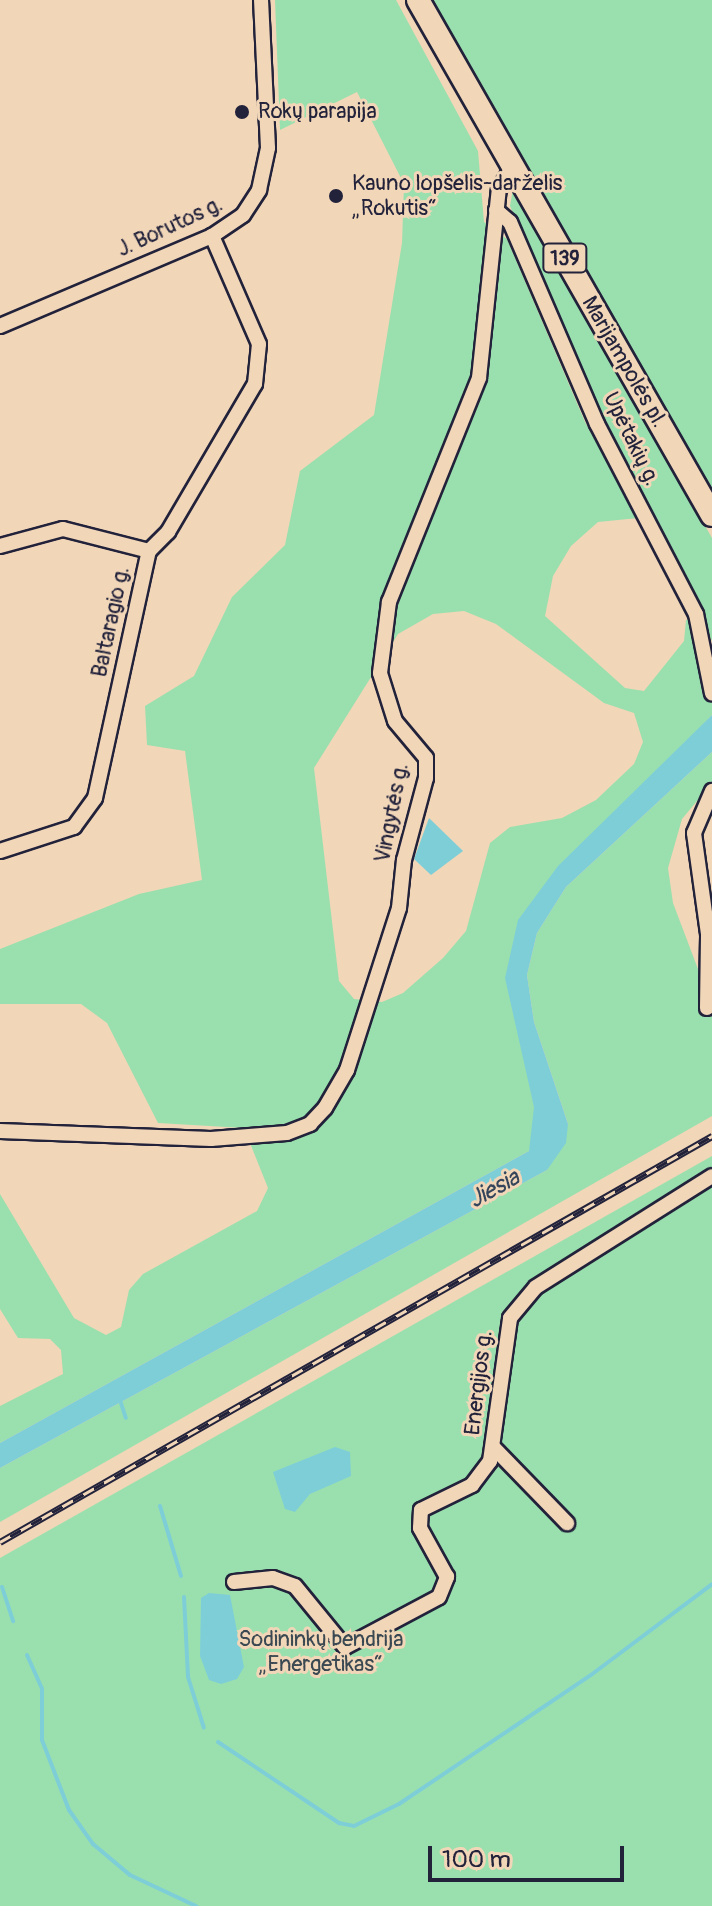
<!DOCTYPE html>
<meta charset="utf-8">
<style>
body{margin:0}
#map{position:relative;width:712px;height:1906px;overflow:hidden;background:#f1d6b8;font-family:Pangolin,sans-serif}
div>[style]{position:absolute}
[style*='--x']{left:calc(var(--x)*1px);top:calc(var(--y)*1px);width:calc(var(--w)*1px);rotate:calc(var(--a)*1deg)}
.green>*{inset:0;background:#9ae0ae}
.water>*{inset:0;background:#7eced8}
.stream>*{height:4px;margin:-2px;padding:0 2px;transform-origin:2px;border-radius:2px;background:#7eced8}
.roads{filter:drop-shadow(2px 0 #22223b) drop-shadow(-2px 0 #22223b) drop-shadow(0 2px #22223b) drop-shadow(0 -2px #22223b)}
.minor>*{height:14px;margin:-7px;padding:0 7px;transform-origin:7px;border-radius:7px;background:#f1d6b8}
.primary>*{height:22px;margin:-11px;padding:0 11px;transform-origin:11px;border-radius:11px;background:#f1d6b8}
.rail>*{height:7px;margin-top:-3.5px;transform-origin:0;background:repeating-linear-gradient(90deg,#f1d6b8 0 12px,#22223b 0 24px);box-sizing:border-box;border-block:2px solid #22223b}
.dots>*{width:22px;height:22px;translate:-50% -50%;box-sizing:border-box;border:4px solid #f1d6b8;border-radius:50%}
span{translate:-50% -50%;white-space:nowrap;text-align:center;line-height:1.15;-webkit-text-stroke:6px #f1d6b8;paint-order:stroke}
.shield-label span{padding:2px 6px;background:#f1d6b8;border:2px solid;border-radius:6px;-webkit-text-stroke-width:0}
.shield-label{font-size:20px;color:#22223b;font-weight:700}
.poi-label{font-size:22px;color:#22223b}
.left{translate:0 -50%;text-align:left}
.street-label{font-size:22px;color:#22223b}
.park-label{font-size:22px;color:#3a4852}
.water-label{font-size:24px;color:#34445a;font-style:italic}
.scale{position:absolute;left:428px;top:1846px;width:196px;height:36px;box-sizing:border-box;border:4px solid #22223b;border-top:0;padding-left:10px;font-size:24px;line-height:28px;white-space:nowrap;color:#22223b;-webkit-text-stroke:6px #f1d6b8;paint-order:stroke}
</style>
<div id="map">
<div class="green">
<i style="clip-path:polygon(evenodd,275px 0,396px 0,478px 151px,484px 222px,507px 239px,585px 422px,638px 518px,598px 522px,571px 546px,553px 576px,545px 616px,625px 688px,644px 691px,684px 641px,686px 620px,693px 618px,702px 679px,712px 677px,712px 715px,519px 920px,536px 1130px,529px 1151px,0 1443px,0 1406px,63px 1374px,61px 1350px,50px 1339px,18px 1338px,0 1309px,0 1194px,74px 1318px,106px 1335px,121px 1327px,129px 1290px,143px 1274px,257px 1211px,268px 1188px,244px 1128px,158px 1123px,107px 1023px,81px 1004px,0 1004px,0 949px,139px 894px,202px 880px,185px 751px,147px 745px,145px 706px,194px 676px,232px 597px,285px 545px,300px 471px,374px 415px,402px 243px,404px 184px,357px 92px,280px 130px,275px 0,464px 611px,496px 624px,604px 703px,634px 713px,643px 742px,634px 764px,596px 800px,562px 818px,510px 827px,490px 843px,466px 931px,443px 958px,403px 993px,382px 1002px,354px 999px,339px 981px,314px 768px,398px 634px,433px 614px,464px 611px)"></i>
<i style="clip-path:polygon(427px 0,712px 0,712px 496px)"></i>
<i style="clip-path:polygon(513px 189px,712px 538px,712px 641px,604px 423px,510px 206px)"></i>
<i style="clip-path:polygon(712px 752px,712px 783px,682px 819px,668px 868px,673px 903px,712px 1006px,712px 1116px,0 1522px,0 1468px,547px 1170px,568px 1124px,534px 1022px,527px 975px,537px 933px,566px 887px)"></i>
<i style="clip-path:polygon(712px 1156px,712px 1906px,0 1906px,0 1558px)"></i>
</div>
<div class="water">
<i style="clip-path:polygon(712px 715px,712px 752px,566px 887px,537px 933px,527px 975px,534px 1022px,568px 1124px,566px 1143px,547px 1170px,0 1468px,0 1443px,529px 1151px,534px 1107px,505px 978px,518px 920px,558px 866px)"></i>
<i style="clip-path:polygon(429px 818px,463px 851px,431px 875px,414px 859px)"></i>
<i style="clip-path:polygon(335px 1447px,350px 1452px,351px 1476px,310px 1494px,295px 1512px,285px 1509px,273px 1472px)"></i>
<i style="clip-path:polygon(209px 1593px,230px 1595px,244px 1667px,237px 1679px,221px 1684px,209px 1680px,200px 1656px,201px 1598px)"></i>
</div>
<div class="stream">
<i style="--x:119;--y:1397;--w:22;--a:72"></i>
<i style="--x:160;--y:1506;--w:73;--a:73.3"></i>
<i style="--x:2;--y:1587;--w:36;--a:72"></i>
<i style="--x:184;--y:1597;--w:80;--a:87.1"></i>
<i style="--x:188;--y:1677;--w:53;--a:72.6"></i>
<i style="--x:27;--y:1655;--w:37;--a:66"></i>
<i style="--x:42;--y:1689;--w:51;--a:90"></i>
<i style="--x:42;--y:1740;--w:75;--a:68.9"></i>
<i style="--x:69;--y:1810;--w:42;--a:54.8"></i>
<i style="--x:93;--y:1844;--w:48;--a:40"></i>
<i style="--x:130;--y:1875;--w:73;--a:25.2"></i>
<i style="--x:218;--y:1742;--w:146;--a:33.8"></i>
<i style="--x:339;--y:1823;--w:15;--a:11"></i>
<i style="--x:354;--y:1826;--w:50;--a:-26.1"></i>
<i style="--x:399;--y:1804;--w:231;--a:-33.9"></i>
<i style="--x:591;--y:1675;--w:151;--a:-36.9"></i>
</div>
<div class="roads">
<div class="minor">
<i style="--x:496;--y:210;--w:18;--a:41"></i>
<i style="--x:510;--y:222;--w:220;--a:66.7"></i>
<i style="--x:597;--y:424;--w:214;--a:62.5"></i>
<i style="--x:696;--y:614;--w:81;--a:78.6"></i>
<i style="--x:0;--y:326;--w:230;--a:-23"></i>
<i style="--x:212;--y:236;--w:37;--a:-34"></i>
<i style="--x:243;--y:215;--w:30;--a:-57"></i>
<i style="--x:259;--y:190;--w:43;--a:-77.9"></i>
<i style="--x:268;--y:148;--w:148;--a:-92.7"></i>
<i style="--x:0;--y:546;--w:65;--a:-15.1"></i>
<i style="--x:63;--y:529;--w:89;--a:14.3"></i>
<i style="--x:0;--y:851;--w:78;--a:-18"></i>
<i style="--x:74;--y:827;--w:36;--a:-54"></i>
<i style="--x:95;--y:798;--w:253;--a:-77.7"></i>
<i style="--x:149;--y:551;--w:27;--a:-45"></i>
<i style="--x:168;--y:532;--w:172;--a:-59.6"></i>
<i style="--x:255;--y:384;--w:40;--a:-84.3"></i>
<i style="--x:259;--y:344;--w:118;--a:-113.5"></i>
<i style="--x:707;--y:1008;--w:74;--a:-89.2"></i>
<i style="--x:708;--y:934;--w:102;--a:-97.9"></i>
<i style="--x:694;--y:833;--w:46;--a:-66.8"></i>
<i style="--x:0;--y:1131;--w:211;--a:2.2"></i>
<i style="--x:211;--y:1139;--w:76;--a:-4.5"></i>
<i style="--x:287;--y:1133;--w:25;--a:-21"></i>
<i style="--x:310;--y:1124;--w:22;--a:-47"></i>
<i style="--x:325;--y:1108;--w:44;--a:-59.9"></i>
<i style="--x:347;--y:1070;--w:170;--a:-72.2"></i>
<i style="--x:399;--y:908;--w:48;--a:-84.1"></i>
<i style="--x:404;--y:860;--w:85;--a:-75"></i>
<i style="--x:426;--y:778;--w:20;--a:-90"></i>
<i style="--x:426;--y:758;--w:48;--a:-130"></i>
<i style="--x:395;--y:721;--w:50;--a:-107.4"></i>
<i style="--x:380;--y:673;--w:72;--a:-82.8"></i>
<i style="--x:389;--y:602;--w:241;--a:-68.1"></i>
<i style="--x:479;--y:378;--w:190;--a:-84"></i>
<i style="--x:499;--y:189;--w:26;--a:-58"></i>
<i style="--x:494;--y:1448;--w:105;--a:45.8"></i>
<i style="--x:234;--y:1582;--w:39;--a:-6"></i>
<i style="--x:273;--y:1578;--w:23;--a:20"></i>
<i style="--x:295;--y:1586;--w:79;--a:50.7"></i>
<i style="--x:345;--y:1647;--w:106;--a:-28"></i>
<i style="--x:439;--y:1597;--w:22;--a:-68"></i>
<i style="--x:447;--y:1577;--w:56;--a:-118.9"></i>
<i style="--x:420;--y:1528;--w:18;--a:-87"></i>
<i style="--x:421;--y:1510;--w:57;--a:-26.1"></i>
<i style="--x:472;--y:1485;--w:30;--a:-53"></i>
<i style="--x:490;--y:1461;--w:144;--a:-82"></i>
<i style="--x:510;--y:1318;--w:40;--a:-50"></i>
<i style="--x:536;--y:1287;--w:208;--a:-32.2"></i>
</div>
<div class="primary">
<i style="--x:418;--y:0;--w:593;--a:60.28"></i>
</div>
</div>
<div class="rail">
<i style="--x:0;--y:1542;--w:820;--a:-29.69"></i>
</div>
<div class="dots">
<i style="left:242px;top:112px;background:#22223b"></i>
<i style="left:336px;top:196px;background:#22223b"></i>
</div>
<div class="shield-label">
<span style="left:565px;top:258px">139</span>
</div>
<div class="poi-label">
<span class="left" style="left:258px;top:112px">Rokų parapija</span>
<span class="left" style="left:352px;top:196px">Kauno lopšelis-darželis<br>„Rokutis“</span>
</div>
<div class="street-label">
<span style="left:170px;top:227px;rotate:-25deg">J. Borutos g.</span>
<span style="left:624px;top:362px;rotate:60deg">Marijampolės pl.</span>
<span style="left:631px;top:439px;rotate:64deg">Upėtakių g.</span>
<span style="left:111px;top:622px;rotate:-78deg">Baltaragio g.</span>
<span style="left:392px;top:813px;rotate:-79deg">Vingytės g.</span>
<span style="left:479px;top:1383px;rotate:-83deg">Energijos g.</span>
</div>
<div class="park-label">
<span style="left:321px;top:1652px">Sodininkų bendrija<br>„Energetikas“</span>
</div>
<div class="water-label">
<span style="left:494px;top:1189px;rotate:-29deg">Jiesia</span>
</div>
<div class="scale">100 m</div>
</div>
